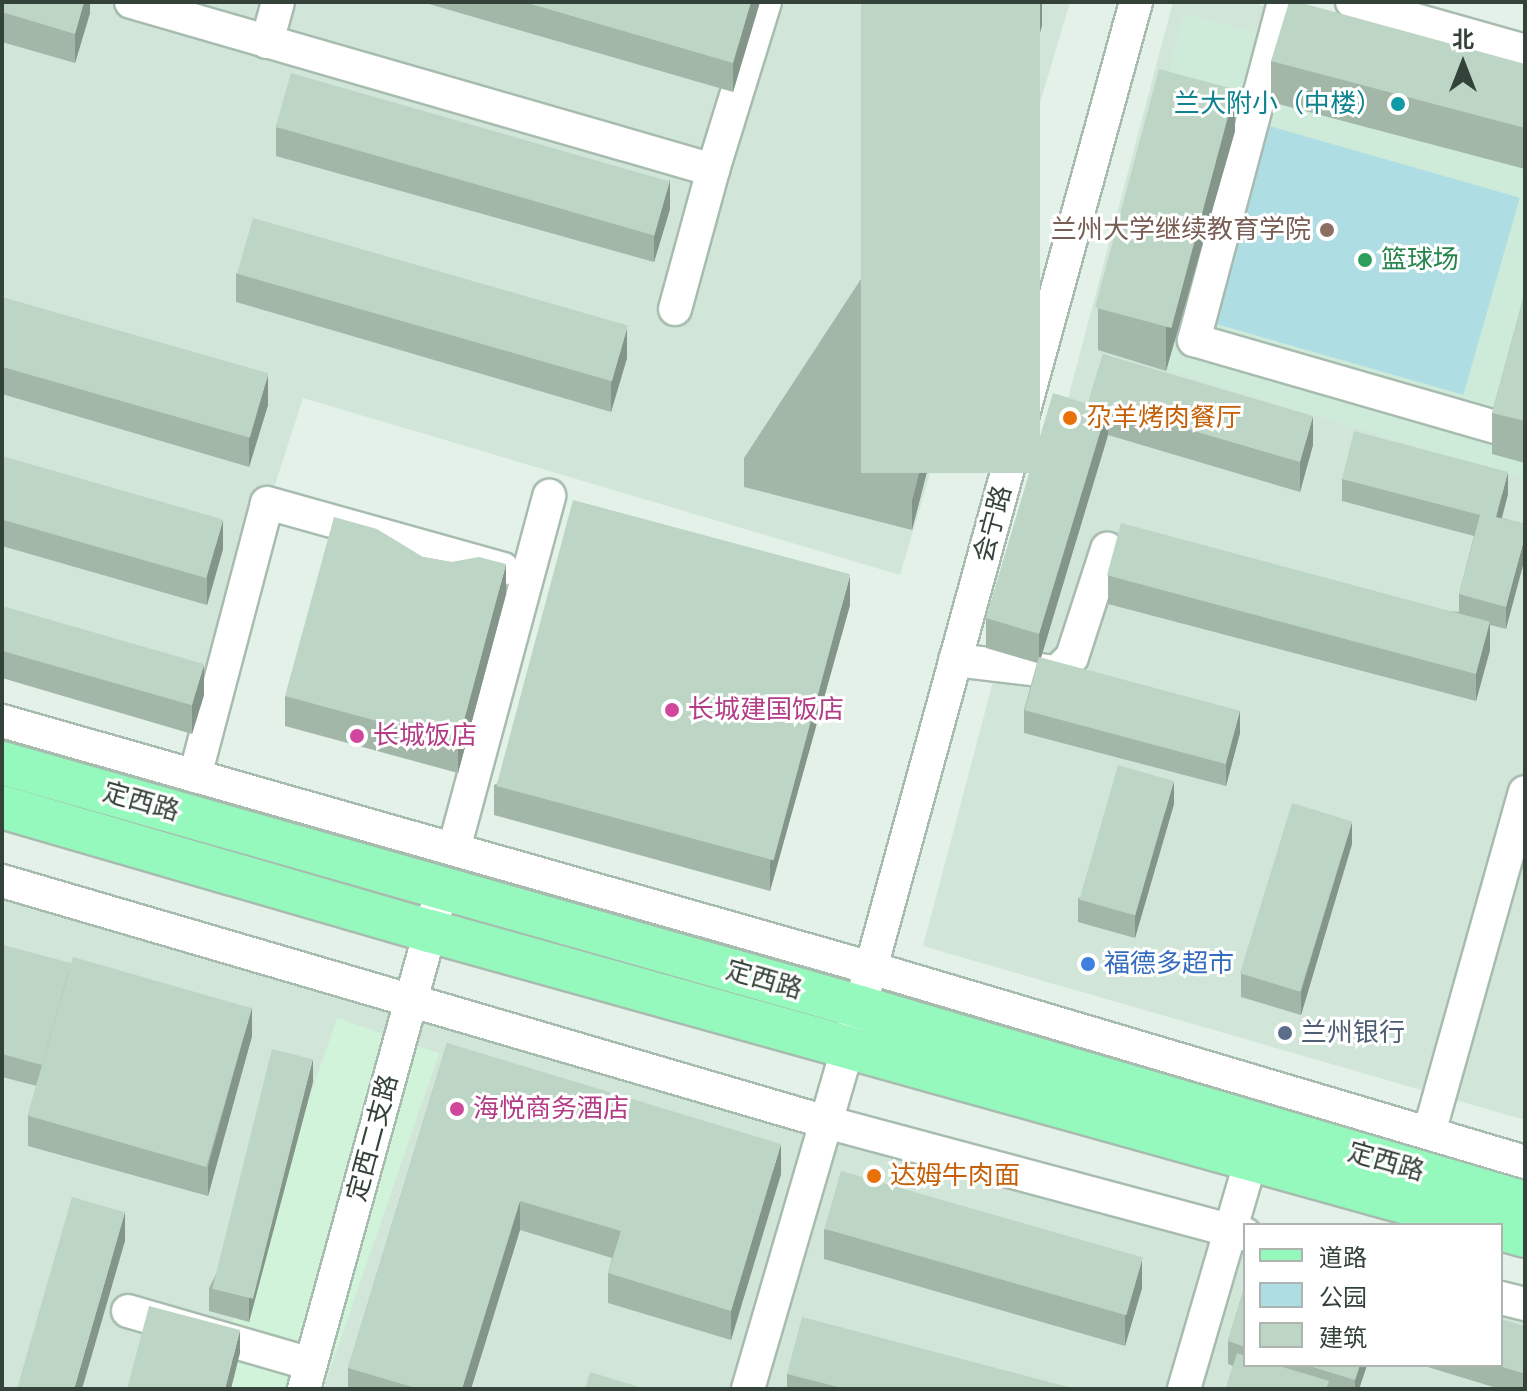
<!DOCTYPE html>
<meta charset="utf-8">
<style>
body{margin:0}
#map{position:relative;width:1527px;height:1391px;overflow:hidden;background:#e4f1e9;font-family:"Work Sans","Noto Sans SC",sans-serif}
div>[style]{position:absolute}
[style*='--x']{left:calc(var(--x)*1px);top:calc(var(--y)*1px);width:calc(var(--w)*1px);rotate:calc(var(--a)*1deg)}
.residential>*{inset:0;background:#d2e5d9}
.commercial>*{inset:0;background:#d0f3d9;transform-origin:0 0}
.education>*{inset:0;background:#ceead9}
.green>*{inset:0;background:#aedde4;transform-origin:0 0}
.roads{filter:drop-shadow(2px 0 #a7bcaf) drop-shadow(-2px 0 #a7bcaf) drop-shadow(0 2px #a7bcaf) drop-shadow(0 -2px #a7bcaf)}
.minor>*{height:32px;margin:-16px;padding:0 16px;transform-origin:16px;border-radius:16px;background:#fff}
.major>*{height:42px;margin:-21px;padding:0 21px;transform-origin:21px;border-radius:21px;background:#95f9bd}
.wall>*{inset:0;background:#a3b7a9}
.shaded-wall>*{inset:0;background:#849589}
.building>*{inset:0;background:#bdd5c4;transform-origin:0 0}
.dots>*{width:22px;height:22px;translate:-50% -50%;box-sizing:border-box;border:4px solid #fff;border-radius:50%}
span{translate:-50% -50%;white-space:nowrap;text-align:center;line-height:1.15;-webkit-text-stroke:6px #fff;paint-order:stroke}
.culture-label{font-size:26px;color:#0d838f}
.right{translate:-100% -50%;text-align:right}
.education-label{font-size:26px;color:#785e54}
.leisure-label{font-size:26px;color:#27864d}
.left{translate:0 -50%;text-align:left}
.food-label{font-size:26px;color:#c56008}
.street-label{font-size:26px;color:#344339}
.hotel-label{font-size:26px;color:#b23c85}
.shop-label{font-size:26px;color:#366cbe}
.service-label{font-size:26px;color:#4e5e75}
.frame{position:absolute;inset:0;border:4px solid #344339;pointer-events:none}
.legend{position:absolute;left:1243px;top:1223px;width:260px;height:144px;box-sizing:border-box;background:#fff;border:2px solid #aeb4b0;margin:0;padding:10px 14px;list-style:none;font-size:24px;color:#344339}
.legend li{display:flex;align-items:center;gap:16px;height:40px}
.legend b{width:40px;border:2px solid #aeb4b0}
.north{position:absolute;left:1423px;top:24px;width:80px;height:80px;-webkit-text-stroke:6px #fff;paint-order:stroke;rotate:0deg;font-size:22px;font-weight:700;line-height:32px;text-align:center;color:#344339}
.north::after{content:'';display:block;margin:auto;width:28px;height:36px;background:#344339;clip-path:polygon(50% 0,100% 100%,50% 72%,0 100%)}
</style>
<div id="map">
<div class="residential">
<i style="clip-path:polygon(2px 2px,1070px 2px,900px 575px,303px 398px,195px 732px,2px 676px)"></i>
<i style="clip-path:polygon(1173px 2px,1251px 2px,1525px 83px,1525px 1120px,923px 946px)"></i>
<i style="clip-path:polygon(2px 869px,1245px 1230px,1245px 1365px,1501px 1365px,1501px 1304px,1525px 1311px,1525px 1389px,2px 1389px)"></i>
</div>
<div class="commercial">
<i style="left:337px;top:1018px;width:108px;height:386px;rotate:19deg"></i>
</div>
<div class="education">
<i style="clip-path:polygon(1184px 13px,1525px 105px,1525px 479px,1098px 350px)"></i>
</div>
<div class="green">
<i style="left:1266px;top:125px;width:264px;height:205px;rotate:16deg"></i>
</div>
<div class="roads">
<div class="minor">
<i style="--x:131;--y:2;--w:606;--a:16.1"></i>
<i style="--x:713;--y:170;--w:176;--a:-72.8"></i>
<i style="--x:1284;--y:2;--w:350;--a:104.9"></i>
<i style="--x:1194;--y:340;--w:317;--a:16.1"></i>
<i style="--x:1352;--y:2;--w:180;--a:15.8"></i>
<i style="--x:267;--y:42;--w:41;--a:-74.6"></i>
<i style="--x:675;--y:309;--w:144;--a:-74.7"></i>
<i style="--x:955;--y:660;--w:103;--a:6.7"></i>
<i style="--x:1057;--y:672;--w:21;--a:-45"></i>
<i style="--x:1072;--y:657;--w:114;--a:-72"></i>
<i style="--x:2;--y:721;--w:903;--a:15.87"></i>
<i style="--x:871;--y:968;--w:682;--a:16.52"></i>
<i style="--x:195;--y:776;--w:282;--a:-75.2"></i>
<i style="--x:267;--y:503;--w:245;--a:15.6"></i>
<i style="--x:454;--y:849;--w:366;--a:-74.9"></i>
<i style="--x:2;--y:881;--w:859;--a:16.3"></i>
<i style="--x:826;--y:1122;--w:434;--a:15"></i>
<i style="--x:1429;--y:1133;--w:354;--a:-74.3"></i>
<i style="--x:1501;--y:1298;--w:25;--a:14"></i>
<i style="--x:128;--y:1311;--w:190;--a:16.2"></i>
<i style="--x:304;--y:1389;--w:497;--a:-74.6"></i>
<i style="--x:748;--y:1389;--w:439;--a:-73.7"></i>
<i style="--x:871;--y:968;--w:1002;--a:-74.66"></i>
<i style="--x:1184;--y:1389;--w:239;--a:-73.7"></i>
</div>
<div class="major">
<i style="--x:2;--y:763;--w:892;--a:15.87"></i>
<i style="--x:860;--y:1007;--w:693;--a:16.42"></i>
<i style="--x:2;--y:807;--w:446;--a:16.2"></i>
<i style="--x:430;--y:931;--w:1096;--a:15.56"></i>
<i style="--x:1501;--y:1229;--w:25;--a:16"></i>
</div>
</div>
<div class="wall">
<i style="clip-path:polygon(2px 2px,90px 2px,90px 13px,75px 63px,2px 42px)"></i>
<i style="clip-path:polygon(422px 2px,760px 2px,733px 92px)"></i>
<i style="clip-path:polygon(1042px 2px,1042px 25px,912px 530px,744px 487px,744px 458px)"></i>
<i style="clip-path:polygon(1271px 61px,1525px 64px,1525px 169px,1271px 102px)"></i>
<i style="clip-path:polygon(276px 127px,670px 209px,654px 262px,276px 156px)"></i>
<i style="clip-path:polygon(1235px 131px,1166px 371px,1098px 350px,1098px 308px)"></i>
<i style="clip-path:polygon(236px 273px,627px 358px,611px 412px,236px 302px)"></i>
<i style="clip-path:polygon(1525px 292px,1525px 463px,1492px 454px,1492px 413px)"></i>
<i style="clip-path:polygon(2px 297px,268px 405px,249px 467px,2px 394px)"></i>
<i style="clip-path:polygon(1103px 354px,1313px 445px,1300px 492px,1108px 435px,1041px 658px,1240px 733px,1226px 786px,1024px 733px,1024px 710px,1037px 663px,986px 648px,986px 618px,1088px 404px)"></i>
<i style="clip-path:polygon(2px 456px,223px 549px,207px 605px,2px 546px)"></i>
<i style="clip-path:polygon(1342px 479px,1508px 494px,1502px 518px,1525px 524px,1506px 629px,1490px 625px,1490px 650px,1476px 701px,1108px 604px,1108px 575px,1459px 612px,1459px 594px,1474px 536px,1342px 501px)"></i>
<i style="clip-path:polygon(423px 557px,451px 562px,506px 594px,458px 773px,285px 726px,285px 696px)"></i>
<i style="clip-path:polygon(850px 605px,770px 891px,494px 815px,494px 785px)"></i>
<i style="clip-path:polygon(2px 606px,204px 695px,192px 734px,2px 678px)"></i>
<i style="clip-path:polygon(1174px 804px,1135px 938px,1078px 922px,1078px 899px)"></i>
<i style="clip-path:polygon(1352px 844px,1301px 1015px,1241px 997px,1241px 974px)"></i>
<i style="clip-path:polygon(2px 938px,3px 945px,252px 1036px,208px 1196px,28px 1146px,28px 1116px,37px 1086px,2px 1077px)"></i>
<i style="clip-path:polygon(447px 1043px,781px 1174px,731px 1340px,608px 1303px,608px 1273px,612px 1258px,520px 1230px,471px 1389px,348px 1389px,348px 1368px)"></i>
<i style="clip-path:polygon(313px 1082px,249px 1322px,209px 1311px,209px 1288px)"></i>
<i style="clip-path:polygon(824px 1229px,1142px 1288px,1125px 1346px,824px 1259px)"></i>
<i style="clip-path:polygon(1245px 1285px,1245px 1365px,1367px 1365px,1359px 1389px,1226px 1389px,1233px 1366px,1228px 1364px,1228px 1341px)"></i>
<i style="clip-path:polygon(1525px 1326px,1525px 1389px,1500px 1389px,1421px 1365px,1501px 1365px)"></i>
<i style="clip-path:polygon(787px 1374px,1076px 1389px,787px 1389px)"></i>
</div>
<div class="shaded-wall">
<i style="clip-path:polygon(84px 2px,90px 2px,90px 13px,75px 63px,75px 34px)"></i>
<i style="clip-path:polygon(751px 2px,760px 2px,733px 92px,733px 63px)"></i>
<i style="clip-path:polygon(1040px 2px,1042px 2px,1042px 25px,912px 530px,912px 501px)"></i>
<i style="clip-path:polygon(1235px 89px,1235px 131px,1166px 371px,1166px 329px)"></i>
<i style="clip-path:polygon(670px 179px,670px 209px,654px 262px,654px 233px)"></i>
<i style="clip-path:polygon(627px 328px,627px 358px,611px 412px,611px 383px)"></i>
<i style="clip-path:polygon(268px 375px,268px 405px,249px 467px,249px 437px)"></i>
<i style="clip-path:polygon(1108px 406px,1108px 435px,1039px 664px,1039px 634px)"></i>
<i style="clip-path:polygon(1313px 416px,1313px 445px,1300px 492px,1300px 462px)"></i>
<i style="clip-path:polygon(1508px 472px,1508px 494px,1496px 540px,1496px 517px)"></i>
<i style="clip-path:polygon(223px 520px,223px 549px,207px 605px,207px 576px)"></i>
<i style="clip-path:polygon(1525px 536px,1525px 558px,1506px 629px,1506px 607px)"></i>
<i style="clip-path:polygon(506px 564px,506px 594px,458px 773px,458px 743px)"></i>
<i style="clip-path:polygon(850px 576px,850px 605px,770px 891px,770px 862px)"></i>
<i style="clip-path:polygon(1490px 620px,1490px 650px,1476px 701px,1476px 671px)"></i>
<i style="clip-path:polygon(204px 665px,204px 695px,192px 734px,192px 704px)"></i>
<i style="clip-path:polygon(1240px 710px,1240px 733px,1226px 786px,1226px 764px)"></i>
<i style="clip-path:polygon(1174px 781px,1174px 804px,1135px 938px,1135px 915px)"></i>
<i style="clip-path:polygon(1352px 821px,1352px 844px,1301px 1015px,1301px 992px)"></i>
<i style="clip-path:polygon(252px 1007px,252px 1036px,208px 1196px,208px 1166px)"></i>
<i style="clip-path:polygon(313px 1059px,313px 1082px,249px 1322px,249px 1299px)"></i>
<i style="clip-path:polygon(781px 1144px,781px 1174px,731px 1340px,731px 1311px)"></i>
<i style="clip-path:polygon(520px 1201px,520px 1230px,471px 1389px,462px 1389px)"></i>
<i style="clip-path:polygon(125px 1212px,125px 1241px,82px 1389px,74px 1389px)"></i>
<i style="clip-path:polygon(1142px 1259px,1142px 1288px,1125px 1346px,1125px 1316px)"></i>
<i style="clip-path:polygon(240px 1330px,240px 1353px,231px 1389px,225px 1389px)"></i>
<i style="clip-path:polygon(1360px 1365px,1367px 1365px,1359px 1389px,1355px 1389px,1355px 1380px)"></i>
</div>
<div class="building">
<i style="clip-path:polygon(2px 2px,84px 2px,75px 34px,2px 12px)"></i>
<i style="clip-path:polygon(524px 2px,751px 2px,733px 63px)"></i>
<i style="left:861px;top:2px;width:179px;height:471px"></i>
<i style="clip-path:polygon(1289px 2px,1298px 2px,1525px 64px,1525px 128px,1271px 61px)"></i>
<i style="left:1159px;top:69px;width:79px;height:247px;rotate:15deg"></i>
<i style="left:291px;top:73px;width:394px;height:56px;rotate:16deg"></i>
<i style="left:253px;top:218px;width:390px;height:58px;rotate:16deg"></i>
<i style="clip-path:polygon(1525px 292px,1525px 421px,1492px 413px)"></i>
<i style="left:2px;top:297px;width:277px;height:67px;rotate:16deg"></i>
<i style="clip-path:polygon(1103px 354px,1313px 416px,1300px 462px,1108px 406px,1039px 634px,986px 618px,1053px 393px,1088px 404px)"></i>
<i style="clip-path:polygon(1354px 431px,1508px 472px,1496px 517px,1525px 524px,1525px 536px,1506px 607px,1459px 594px,1480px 515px,1342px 479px)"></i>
<i style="left:2px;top:456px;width:230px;height:61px;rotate:16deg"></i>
<i style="left:573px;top:500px;width:287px;height:296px;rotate:15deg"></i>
<i style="clip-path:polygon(334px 517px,377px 529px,423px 557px,451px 562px,479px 557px,506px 564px,458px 743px,285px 696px)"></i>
<i style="left:1121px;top:523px;width:382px;height:54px;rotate:15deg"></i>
<i style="left:2px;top:606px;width:210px;height:43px;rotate:16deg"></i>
<i style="left:1039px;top:657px;width:208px;height:55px;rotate:15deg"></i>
<i style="left:1118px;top:765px;width:58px;height:140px;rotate:16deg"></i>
<i style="left:1292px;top:803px;width:63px;height:178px;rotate:17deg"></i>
<i style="clip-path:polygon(3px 945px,71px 963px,42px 1065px,2px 1054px,2px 948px)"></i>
<i style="left:73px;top:957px;width:186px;height:165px;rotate:16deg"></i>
<i style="clip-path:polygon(447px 1043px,781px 1144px,731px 1311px,608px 1273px,621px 1231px,520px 1201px,462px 1389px,419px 1389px,348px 1368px)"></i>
<i style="left:272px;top:1049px;width:42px;height:247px;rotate:14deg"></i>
<i style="left:841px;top:1171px;width:314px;height:60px;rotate:16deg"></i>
<i style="left:72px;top:1197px;width:55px;height:200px;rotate:16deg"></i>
<i style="clip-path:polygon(1245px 1285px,1245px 1347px,1228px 1341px)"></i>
<i style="clip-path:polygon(149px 1306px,240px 1330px,225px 1389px,127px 1389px)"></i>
<i style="clip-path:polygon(802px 1317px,1076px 1389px,846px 1389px,787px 1374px)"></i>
<i style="clip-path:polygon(1501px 1319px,1525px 1326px,1525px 1374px,1496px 1365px,1501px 1365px)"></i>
<i style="clip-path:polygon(1237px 1353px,1245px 1356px,1245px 1365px,1276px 1365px,1329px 1381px,1326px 1389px,1226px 1389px)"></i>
<i style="clip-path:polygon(1306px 1365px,1360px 1365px,1355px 1380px)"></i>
<i style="clip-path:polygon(590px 1372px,646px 1389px,585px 1389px)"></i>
</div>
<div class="dots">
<i style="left:1398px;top:104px;background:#0f9aa8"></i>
<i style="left:1327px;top:230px;background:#8d6e63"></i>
<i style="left:1365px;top:260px;background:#2e9e5b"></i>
<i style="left:1070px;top:418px;background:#e8710a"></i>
<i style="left:672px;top:710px;background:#d1479c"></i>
<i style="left:357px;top:736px;background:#d1479c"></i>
<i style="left:1088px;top:964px;background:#3f7fe0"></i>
<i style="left:1285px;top:1033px;background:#5c6f8a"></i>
<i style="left:457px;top:1109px;background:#d1479c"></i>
<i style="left:874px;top:1176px;background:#e8710a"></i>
</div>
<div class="culture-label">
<span class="right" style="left:1382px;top:104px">兰大附小（中楼）</span>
</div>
<div class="education-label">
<span class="right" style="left:1311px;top:230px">兰州大学继续教育学院</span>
</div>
<div class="leisure-label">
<span class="left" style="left:1381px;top:260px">篮球场</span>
</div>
<div class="food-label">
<span class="left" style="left:1086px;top:418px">尕羊烤肉餐厅</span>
<span class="left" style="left:890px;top:1176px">达姆牛肉面</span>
</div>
<div class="street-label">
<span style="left:993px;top:524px;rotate:-75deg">会宁路</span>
<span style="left:141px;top:802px;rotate:16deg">定西路</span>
<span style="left:764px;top:980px;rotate:16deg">定西路</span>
<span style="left:373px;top:1138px;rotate:-75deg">定西二支路</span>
<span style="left:1386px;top:1162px;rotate:16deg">定西路</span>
</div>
<div class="hotel-label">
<span class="left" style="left:688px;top:710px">长城建国饭店</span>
<span class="left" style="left:373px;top:736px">长城饭店</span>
<span class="left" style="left:473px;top:1109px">海悦商务酒店</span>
</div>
<div class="shop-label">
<span class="left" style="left:1104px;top:964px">福德多超市</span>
</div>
<div class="service-label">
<span class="left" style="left:1301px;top:1033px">兰州银行</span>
</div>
<div class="frame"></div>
<ul class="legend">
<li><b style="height:10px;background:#95f9bd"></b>道路</li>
<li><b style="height:22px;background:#aedde4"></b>公园</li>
<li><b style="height:22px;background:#bdd5c4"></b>建筑</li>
</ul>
<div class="north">北</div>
</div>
